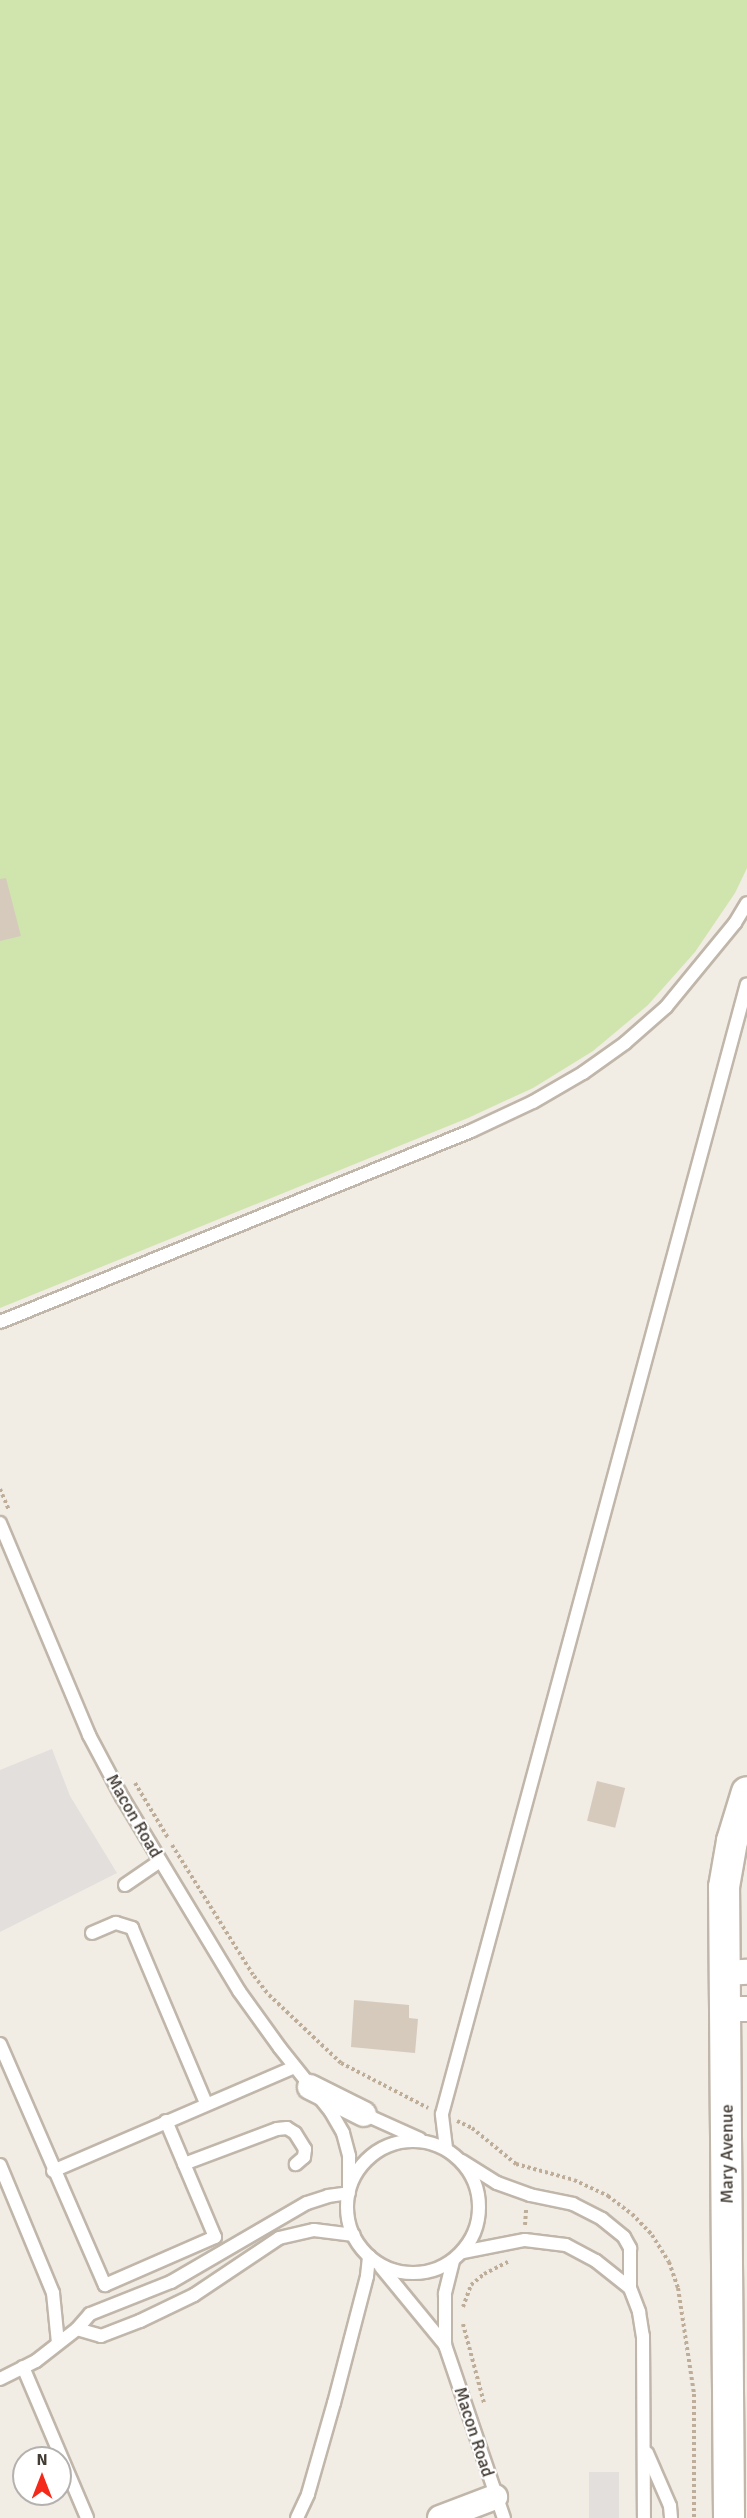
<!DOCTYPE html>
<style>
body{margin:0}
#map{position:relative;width:747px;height:2518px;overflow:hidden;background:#f1ece4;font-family:Signika,sans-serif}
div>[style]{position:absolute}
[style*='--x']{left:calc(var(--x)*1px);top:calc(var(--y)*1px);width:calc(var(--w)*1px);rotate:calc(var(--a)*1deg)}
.green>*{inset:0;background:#d0e5ad}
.parking>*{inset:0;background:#e2dfdc;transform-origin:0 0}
.building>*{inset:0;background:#d6cabd;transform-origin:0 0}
.path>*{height:4px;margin-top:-2px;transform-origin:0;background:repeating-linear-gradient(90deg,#beae99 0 3px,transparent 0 6px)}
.roads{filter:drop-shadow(2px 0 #c0b6aa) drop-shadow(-2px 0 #c0b6aa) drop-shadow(0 2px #c0b6aa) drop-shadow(0 -2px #c0b6aa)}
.service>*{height:12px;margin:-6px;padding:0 6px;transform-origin:6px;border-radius:6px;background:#fff}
.service>.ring{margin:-6px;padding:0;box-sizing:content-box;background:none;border:12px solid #fff;border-radius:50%}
.minor>*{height:24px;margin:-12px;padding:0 12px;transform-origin:12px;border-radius:12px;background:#fff}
.tertiary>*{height:30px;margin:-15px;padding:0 15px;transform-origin:15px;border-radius:15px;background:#fff}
span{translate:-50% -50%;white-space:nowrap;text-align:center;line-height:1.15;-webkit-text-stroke:4.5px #fff;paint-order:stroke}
.street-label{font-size:18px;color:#433c34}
.north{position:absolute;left:12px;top:2446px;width:60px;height:60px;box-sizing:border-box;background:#fff;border:2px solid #b4b1ae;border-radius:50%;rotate:0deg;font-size:16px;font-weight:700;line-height:24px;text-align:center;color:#433c34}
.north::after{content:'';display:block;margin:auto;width:21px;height:27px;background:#f42919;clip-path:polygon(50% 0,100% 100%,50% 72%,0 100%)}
</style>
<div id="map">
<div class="green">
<i style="clip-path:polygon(0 0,747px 0,747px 868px,735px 893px,695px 952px,648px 1005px,593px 1051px,533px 1088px,468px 1118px,0 1308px)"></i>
</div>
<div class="parking">
<i style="clip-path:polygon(52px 1749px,70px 1796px,117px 1873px,0 1932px,0 1770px)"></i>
<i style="left:589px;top:2472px;width:30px;height:46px"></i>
</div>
<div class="building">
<i style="clip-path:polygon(6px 878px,21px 936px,0 941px,0 879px)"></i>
<i style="left:597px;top:1781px;width:29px;height:41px;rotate:14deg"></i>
<i style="clip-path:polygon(354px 2000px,409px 2005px,409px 2018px,418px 2019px,415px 2053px,351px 2047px)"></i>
</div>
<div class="path">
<i style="--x:0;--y:1489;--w:23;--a:67"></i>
<i style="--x:135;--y:1783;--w:64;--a:59"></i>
<i style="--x:172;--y:1845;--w:155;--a:58"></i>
<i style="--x:254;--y:1976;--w:24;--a:52"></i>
<i style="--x:269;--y:1995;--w:99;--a:43.4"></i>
<i style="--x:341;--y:2063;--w:98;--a:27.3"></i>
<i style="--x:457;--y:2121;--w:17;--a:25"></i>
<i style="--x:472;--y:2128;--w:57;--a:39.3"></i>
<i style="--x:516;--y:2164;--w:60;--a:15.4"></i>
<i style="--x:574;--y:2180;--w:38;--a:25"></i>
<i style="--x:608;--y:2196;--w:30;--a:37"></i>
<i style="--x:632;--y:2214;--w:29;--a:46"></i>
<i style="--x:652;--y:2235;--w:32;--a:58"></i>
<i style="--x:669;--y:2262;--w:28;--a:71"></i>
<i style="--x:678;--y:2288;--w:107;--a:81.4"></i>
<i style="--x:694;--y:2394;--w:124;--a:90"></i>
<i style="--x:525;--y:2225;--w:16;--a:-86"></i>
<i style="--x:463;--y:2307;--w:23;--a:-70"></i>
<i style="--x:471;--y:2285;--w:17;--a:-40"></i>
<i style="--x:484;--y:2274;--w:27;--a:-27"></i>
<i style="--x:463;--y:2324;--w:82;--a:75.1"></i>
</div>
<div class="roads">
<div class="service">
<i style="--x:0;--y:1322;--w:508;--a:-22.07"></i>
<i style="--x:471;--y:1131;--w:68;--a:-25.1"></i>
<i style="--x:533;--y:1102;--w:58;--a:-30.1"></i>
<i style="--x:583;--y:1073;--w:52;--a:-35.5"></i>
<i style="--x:625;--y:1043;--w:55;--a:-41.3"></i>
<i style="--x:666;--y:1007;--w:109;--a:-50.6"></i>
<i style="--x:735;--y:923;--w:23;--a:-59"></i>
<i style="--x:0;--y:1523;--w:230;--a:67.2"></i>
<i style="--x:89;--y:1735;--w:70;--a:62"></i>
<i style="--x:122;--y:1797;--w:227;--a:58.9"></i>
<i style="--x:239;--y:1991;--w:70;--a:54.3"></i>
<i style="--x:280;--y:2048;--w:82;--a:51.4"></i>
<i style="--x:331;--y:2112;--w:24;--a:60"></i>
<i style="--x:343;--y:2133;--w:24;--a:75"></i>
<i style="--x:349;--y:2156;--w:32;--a:90"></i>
<i style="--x:125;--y:1885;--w:42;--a:-34.4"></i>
<i style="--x:92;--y:1933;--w:26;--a:-23"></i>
<i style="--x:116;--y:1923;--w:17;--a:17"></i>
<i style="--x:132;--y:1928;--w:190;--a:67.1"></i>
<i style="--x:0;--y:2044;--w:263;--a:66.5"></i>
<i style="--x:105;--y:2285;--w:120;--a:-23.6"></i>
<i style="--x:215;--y:2237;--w:126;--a:-112.9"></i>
<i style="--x:364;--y:2114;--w:61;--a:24.1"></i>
<i class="ring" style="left:347px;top:2141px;width:120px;height:120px"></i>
<i style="--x:446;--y:2148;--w:34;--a:-97"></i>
<i style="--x:442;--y:2114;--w:1170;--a:-74.9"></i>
<i style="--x:462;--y:2161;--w:41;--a:32.2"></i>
<i style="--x:497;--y:2183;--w:35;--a:20"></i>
<i style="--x:530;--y:2195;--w:44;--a:11.8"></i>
<i style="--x:573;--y:2204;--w:33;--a:27"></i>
<i style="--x:602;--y:2219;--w:28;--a:39"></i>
<i style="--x:624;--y:2237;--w:13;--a:61"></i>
<i style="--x:630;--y:2248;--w:40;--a:90"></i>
<i style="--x:630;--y:2288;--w:26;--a:69"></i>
<i style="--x:639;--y:2312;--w:24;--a:81"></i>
<i style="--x:643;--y:2336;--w:182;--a:89.7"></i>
<i style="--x:184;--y:2164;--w:99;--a:-20.6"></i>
<i style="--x:277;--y:2129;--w:10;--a:-6"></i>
<i style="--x:287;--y:2128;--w:9;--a:32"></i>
<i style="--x:295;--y:2133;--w:19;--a:58"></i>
<i style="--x:305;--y:2149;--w:8;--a:97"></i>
<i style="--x:304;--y:2157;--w:11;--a:139"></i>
<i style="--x:0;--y:2165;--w:139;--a:67.5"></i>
<i style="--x:53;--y:2293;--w:50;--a:84.3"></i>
<i style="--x:53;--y:2171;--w:263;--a:-23.3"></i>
<i style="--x:463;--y:2252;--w:63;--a:-11"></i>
<i style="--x:525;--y:2240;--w:41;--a:7"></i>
<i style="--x:566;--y:2245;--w:34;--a:28"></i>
<i style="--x:596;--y:2261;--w:43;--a:38.5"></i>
<i style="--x:453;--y:2261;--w:34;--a:104"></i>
<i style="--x:445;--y:2294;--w:51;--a:90"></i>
<i style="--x:445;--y:2345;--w:183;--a:71.2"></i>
<i style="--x:381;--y:2267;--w:101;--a:50.6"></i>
<i style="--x:77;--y:2329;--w:25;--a:16"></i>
<i style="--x:101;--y:2336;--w:42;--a:-21"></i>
<i style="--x:140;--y:2321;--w:60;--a:-25.7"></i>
<i style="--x:194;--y:2295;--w:102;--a:-33.8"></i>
<i style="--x:279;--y:2238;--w:36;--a:-13"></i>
<i style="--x:314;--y:2230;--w:40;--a:7.1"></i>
<i style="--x:23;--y:2367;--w:164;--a:67"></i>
<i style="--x:0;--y:2379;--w:40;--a:-26.6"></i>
<i style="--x:36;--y:2361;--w:52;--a:-38"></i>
<i style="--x:77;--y:2329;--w:20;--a:-49"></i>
<i style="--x:90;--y:2314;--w:87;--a:-21.6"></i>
<i style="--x:171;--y:2282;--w:157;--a:-30.2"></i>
<i style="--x:307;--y:2203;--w:22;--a:-18"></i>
<i style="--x:328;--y:2196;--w:21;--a:-8"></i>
<i style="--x:647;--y:2453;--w:58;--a:66.5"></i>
<i style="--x:670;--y:2506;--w:12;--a:85"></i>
<i style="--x:297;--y:2518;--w:26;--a:-65"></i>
<i style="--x:308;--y:2494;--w:95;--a:-74.1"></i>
<i style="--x:334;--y:2403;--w:131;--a:-75.4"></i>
<i style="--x:367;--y:2276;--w:20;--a:-84"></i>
</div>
<div class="minor">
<i style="--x:725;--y:1973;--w:22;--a:-3"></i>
<i style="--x:726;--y:2009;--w:21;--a:0"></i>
<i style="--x:310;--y:2087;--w:60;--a:26.6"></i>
<i style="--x:440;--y:2518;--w:59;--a:-20.9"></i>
</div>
<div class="tertiary">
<i style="--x:729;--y:2518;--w:631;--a:-90.45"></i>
<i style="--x:724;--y:1887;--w:47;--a:-80.1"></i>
<i style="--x:732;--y:1841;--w:51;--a:-73"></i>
</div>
</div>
<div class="street-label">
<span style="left:134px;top:1816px;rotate:60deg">Macon Road</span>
<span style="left:727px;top:2154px;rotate:-90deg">Mary Avenue</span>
<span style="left:474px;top:2432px;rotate:72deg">Macon Road</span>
</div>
<div class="north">N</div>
</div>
